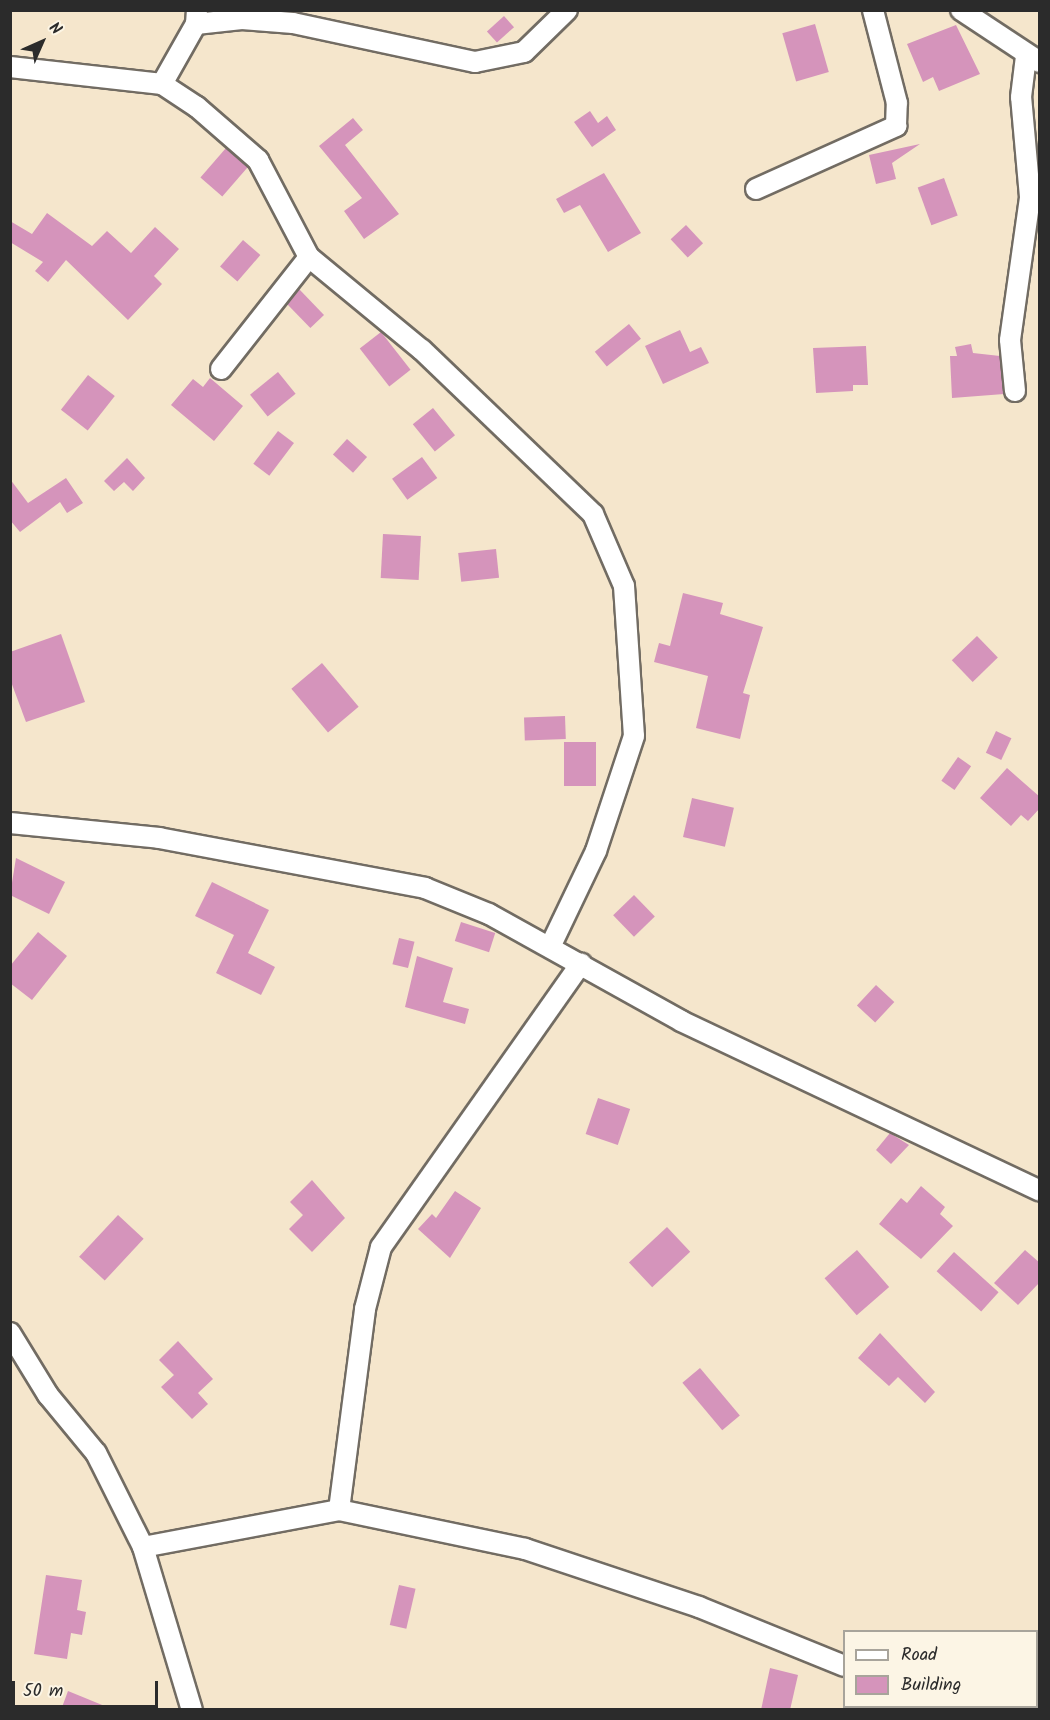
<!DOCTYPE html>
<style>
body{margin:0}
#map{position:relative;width:1050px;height:1720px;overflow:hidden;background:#f5e6cc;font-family:Kalam,sans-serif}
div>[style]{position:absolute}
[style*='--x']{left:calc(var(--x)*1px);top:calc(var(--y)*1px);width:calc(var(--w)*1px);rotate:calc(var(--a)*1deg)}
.building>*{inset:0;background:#d594bb;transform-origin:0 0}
.roads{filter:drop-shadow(2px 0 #726c63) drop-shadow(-2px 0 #726c63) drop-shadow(0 2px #726c63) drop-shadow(0 -2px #726c63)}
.street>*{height:20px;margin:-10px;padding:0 10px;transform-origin:10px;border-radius:10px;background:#fff}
span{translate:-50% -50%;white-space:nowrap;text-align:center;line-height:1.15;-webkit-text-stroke:4.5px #fcf5e5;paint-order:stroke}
.frame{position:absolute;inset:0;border:12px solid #2b2b2b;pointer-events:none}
.legend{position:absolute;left:843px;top:1630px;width:195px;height:78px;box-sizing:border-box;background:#fcf5e5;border:2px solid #a8a49b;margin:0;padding:8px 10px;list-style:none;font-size:18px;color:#2b2b2b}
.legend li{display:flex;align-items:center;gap:12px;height:30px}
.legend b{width:30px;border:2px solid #a8a49b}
.north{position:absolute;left:12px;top:12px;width:60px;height:60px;-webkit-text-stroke:4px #fcf5e5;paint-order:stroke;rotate:45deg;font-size:16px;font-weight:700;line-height:24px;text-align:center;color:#2b2b2b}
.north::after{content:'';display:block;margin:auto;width:21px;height:27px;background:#2b2b2b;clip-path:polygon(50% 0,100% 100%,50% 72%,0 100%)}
.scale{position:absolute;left:12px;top:1681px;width:146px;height:27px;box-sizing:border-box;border:3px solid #2b2b2b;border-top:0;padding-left:8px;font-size:18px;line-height:21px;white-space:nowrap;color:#2b2b2b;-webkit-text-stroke:4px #fcf5e5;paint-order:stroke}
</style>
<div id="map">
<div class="building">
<i style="left:504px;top:16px;width:15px;height:23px;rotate:48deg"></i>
<i style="left:815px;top:24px;width:50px;height:34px;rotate:74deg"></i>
<i style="clip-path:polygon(956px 25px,980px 74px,939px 91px,933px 77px,923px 82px,907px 44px)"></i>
<i style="clip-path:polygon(590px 111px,598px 123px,607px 116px,616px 130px,592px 147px,574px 122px)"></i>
<i style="clip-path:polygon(353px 118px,363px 130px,345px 145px,399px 214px,364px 239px,344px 211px,362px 198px,319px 146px)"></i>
<i style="clip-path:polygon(920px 144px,892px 163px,896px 179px,876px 184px,869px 155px)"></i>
<i style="left:226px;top:148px;width:29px;height:39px;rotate:41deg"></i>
<i style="clip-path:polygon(604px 173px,641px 233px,608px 252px,580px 205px,564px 213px,556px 199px)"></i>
<i style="left:944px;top:178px;width:40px;height:28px;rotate:70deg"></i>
<i style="clip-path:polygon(47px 213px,92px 246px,107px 231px,131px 253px,155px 227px,179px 249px,154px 276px,162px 284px,128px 320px,66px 260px,48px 282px,35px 271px,43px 262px,10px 242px,10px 221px,32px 234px)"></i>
<i style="left:686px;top:225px;width:25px;height:21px;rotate:47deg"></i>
<i style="left:243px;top:240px;width:23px;height:35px;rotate:41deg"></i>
<i style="left:299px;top:289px;width:36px;height:19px;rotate:46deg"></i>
<i style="left:629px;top:324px;width:19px;height:44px;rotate:51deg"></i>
<i style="clip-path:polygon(680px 330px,690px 352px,701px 347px,709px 363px,663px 384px,645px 346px)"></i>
<i style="left:381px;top:332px;width:48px;height:27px;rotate:52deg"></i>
<i style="clip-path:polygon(971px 344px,973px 353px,1000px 356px,1004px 394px,952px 398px,950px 356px,957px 356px,955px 347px)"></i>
<i style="clip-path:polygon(866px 346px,868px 385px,853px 385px,853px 391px,816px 393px,813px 348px)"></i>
<i style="left:278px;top:372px;width:28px;height:36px;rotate:51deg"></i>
<i style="left:88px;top:375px;width:34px;height:44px;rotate:38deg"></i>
<i style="clip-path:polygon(210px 378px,243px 406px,214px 441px,171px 405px,193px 379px,203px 387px)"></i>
<i style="left:433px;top:408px;width:35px;height:26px;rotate:51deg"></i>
<i style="left:278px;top:431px;width:20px;height:41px;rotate:37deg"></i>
<i style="left:347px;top:439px;width:27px;height:21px;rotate:42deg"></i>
<i style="left:422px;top:457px;width:26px;height:37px;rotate:54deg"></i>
<i style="clip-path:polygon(127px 458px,145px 478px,133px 491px,124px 482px,114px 491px,104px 481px)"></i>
<i style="clip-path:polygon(66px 478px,83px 503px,67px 513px,60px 502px,20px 532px,10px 520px,10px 479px,28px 503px)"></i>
<i style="left:383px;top:534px;width:38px;height:44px;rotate:3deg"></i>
<i style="left:496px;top:549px;width:29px;height:38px;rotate:84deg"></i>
<i style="clip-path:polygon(683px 593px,723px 603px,720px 614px,763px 627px,743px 693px,750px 695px,740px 739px,696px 728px,708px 676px,654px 662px,659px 643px,670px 646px)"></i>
<i style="clip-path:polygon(61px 634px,85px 702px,26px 722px,10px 679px,10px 652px)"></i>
<i style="left:977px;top:636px;width:30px;height:35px;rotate:46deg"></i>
<i style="left:322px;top:663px;width:57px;height:40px;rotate:50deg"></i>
<i style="left:565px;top:716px;width:23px;height:41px;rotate:88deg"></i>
<i style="left:996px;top:731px;width:17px;height:24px;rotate:25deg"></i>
<i style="left:564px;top:742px;width:32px;height:44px"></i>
<i style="left:958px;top:757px;width:16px;height:29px;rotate:35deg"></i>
<i style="clip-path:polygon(1007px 768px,1040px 797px,1040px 808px,1028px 821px,1021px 815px,1011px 826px,980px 798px)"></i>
<i style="left:692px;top:798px;width:43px;height:40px;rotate:13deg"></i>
<i style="clip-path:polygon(16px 858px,65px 882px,49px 914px,10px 895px)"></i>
<i style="clip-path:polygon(212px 882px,269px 910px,248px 953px,275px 967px,261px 995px,216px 973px,234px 935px,195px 916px)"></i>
<i style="left:634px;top:895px;width:30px;height:29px;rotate:46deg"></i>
<i style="left:461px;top:922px;width:36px;height:20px;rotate:18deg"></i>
<i style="clip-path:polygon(38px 932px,67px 956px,32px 1000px,10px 983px,10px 966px)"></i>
<i style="left:399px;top:938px;width:16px;height:27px;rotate:14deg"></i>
<i style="clip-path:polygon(417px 956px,453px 968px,443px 1002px,469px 1009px,465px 1024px,405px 1007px)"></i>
<i style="left:876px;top:985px;width:25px;height:28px;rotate:43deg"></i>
<i style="left:598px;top:1098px;width:34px;height:38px;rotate:19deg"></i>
<i style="clip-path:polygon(890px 1133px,909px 1145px,891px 1164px,876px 1150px)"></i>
<i style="clip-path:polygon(312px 1180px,345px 1218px,312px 1252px,289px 1229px,303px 1215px,290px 1202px)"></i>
<i style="clip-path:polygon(921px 1186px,945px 1207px,940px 1214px,953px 1226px,921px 1259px,879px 1224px,901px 1198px,907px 1203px)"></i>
<i style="clip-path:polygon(455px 1191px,481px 1208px,450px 1258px,418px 1229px,432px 1214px,436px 1218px)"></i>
<i style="left:118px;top:1215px;width:35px;height:57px;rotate:43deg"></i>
<i style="left:667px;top:1227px;width:34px;height:52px;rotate:47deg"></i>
<i style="left:857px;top:1250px;width:49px;height:43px;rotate:49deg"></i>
<i style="clip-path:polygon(1025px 1250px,1040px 1263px,1040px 1282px,1018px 1305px,994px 1283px)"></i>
<i style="left:954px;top:1252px;width:60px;height:26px;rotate:42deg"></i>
<i style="clip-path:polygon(880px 1333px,935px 1392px,925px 1403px,898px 1377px,889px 1386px,858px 1358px)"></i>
<i style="clip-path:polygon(178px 1341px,213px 1379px,198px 1393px,208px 1404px,192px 1419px,161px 1387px,174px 1375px,159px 1360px)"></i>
<i style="left:700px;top:1368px;width:62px;height:23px;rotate:50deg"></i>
<i style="clip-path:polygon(46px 1575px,82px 1580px,77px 1610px,86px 1612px,82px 1635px,71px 1633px,67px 1659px,34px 1654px)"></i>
<i style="left:399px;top:1585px;width:17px;height:41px;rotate:13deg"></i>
<i style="clip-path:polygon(770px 1668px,798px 1675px,790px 1710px,761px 1710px)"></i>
<i style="clip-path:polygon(68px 1691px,112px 1709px,112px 1710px,61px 1710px)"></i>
</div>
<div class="roads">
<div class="street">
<i style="--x:961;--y:10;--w:95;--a:33.4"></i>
<i style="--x:196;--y:24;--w:46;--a:-6.2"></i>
<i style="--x:242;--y:19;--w:51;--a:4.5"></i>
<i style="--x:293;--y:23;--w:186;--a:12.1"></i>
<i style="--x:475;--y:62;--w:50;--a:-11.5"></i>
<i style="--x:524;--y:52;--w:60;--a:-44.3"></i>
<i style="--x:10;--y:67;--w:153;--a:6.4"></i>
<i style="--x:162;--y:84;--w:42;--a:33.3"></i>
<i style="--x:197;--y:107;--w:81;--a:41"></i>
<i style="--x:258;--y:160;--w:110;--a:62.3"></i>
<i style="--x:309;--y:257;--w:146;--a:39.5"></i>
<i style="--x:422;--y:350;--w:237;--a:43.8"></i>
<i style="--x:593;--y:514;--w:78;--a:66.7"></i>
<i style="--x:624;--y:586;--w:150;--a:86.2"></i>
<i style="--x:634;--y:736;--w:121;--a:108.3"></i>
<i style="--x:596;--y:851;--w:106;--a:115.6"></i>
<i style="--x:162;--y:84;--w:69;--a:-60.5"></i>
<i style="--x:196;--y:24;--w:14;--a:-86"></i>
<i style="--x:756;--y:189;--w:154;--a:-24.2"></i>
<i style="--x:896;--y:126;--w:23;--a:-88"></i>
<i style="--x:897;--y:103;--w:96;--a:-104.5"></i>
<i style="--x:221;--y:369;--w:142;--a:-51.8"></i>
<i style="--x:1015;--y:391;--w:51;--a:-95.6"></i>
<i style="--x:1010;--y:340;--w:144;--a:-82"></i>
<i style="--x:1030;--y:197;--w:100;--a:-95.1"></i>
<i style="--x:1021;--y:97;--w:41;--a:-83"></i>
<i style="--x:10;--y:823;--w:150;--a:5.7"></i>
<i style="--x:159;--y:838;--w:271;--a:10.6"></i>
<i style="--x:425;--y:888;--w:69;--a:22.1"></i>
<i style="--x:489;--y:914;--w:220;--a:29.1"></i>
<i style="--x:681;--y:1021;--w:397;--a:25.3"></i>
<i style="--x:10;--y:1333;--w:73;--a:58.5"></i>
<i style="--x:48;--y:1395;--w:75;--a:50.4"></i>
<i style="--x:96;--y:1453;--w:105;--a:63.4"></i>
<i style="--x:143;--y:1547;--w:170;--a:73.3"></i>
<i style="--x:339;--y:1510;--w:203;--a:-82.6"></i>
<i style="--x:365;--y:1309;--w:64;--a:-75.5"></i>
<i style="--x:381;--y:1247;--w:347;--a:-54.8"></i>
<i style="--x:143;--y:1547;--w:199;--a:-10.7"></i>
<i style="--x:339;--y:1510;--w:190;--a:11.8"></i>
<i style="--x:525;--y:1549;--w:183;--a:18.4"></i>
<i style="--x:699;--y:1607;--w:157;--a:22.1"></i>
<i style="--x:1036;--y:1686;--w:4;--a:-27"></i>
<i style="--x:920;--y:1706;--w:6;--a:39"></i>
<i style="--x:991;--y:1710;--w:7;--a:-34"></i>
</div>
</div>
<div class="frame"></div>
<ul class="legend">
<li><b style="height:8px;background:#fff"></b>Road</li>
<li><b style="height:16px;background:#d594bb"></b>Building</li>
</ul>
<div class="north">N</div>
<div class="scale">50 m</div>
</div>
